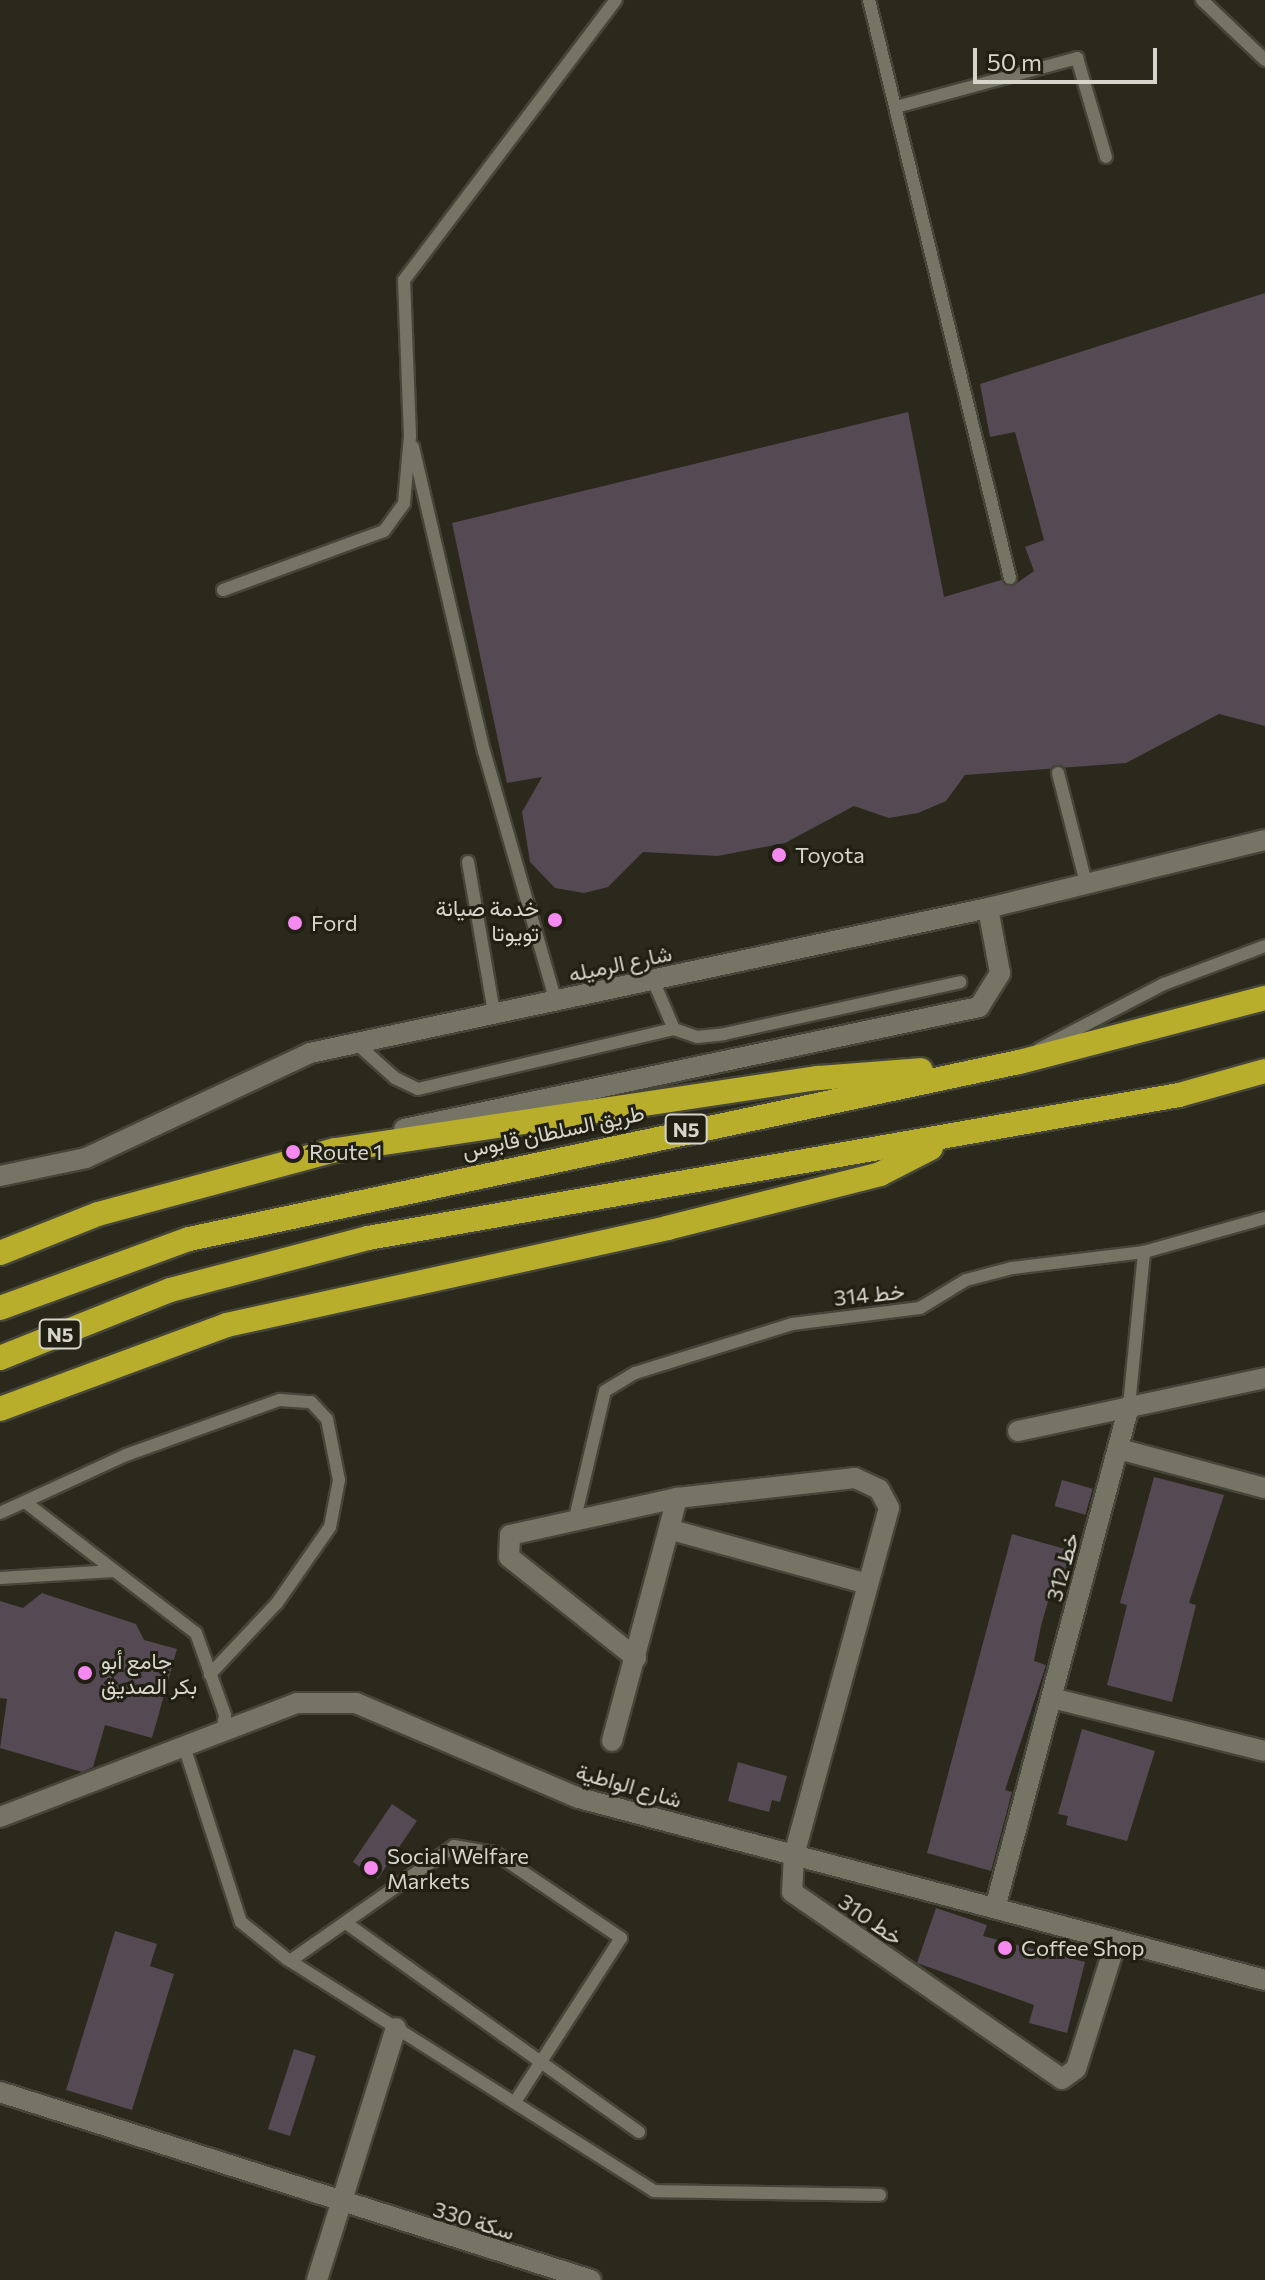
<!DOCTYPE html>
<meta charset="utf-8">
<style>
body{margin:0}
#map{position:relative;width:1265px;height:2280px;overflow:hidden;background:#2a291b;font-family:Commissioner,Vazirmatn,sans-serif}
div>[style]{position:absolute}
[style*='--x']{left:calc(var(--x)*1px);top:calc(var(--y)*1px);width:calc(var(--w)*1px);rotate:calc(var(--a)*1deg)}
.building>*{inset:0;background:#554954;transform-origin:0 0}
.roads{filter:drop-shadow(2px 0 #454539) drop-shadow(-2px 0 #454539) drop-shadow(0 2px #454539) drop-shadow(0 -2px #454539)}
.lane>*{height:12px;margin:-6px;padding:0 6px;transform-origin:6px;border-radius:6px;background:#767565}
.street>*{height:20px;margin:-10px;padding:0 10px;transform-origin:10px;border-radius:10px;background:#767565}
.secondary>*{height:20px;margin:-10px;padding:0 10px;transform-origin:10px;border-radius:10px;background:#767565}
.highway>*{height:24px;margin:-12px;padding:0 12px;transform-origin:12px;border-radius:12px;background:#b9ae2b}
.dots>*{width:22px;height:22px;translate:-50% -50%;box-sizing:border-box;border:4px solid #201f12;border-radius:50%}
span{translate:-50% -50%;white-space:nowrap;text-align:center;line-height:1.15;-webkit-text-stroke:6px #201f12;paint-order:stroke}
.shield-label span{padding:2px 6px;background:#201f12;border:2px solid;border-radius:6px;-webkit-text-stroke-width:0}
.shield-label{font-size:20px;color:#d5d5cc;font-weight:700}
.poi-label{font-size:22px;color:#d5d5cc}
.left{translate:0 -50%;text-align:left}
.right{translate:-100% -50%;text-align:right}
.street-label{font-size:22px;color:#d5d5cc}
.scale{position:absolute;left:973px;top:48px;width:184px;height:36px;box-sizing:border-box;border:4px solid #d5d5cc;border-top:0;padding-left:10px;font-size:24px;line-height:28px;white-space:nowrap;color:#d5d5cc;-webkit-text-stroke:6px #201f12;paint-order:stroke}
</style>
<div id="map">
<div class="building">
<i style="clip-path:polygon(1265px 293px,1265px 726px,1219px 714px,1126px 763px,965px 775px,946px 801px,918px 813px,889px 818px,854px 806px,785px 843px,718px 856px,643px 852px,608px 887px,584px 893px,555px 888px,530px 862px,522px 812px,542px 777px,507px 783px,452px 523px,908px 412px,944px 597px,1001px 580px,1013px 586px,1034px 571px,1025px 547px,1044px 540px,1015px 432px,990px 437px,980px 384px)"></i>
<i style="clip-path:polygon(1154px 1477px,1224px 1495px,1189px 1603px,1196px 1605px,1172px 1702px,1107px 1685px,1127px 1605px,1120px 1603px)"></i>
<i style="left:1062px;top:1480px;width:32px;height:27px;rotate:16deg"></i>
<i style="clip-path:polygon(1012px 1534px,1076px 1552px,1067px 1588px,1053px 1584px,1041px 1626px,1034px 1661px,1046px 1665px,1005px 1790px,1012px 1792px,991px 1871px,927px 1853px)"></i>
<i style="clip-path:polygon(42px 1593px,136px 1624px,144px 1640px,177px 1649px,152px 1738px,105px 1725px,93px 1767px,82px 1772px,0 1748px,7px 1699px,0 1698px,0 1601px,23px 1608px)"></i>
<i style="clip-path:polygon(1082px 1729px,1155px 1751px,1127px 1841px,1066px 1825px,1068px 1816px,1058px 1814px)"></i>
<i style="clip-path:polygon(738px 1762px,787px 1776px,780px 1802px,772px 1800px,769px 1812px,728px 1801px)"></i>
<i style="left:392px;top:1804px;width:30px;height:70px;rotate:34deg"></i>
<i style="clip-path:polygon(936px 1908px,987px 1925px,983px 1936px,1085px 1962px,1067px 2033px,1029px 2023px,1034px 2005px,917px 1963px)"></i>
<i style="clip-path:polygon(115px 1931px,157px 1944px,150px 1966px,174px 1974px,132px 2110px,66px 2090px)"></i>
<i style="left:294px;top:2049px;width:23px;height:84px;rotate:18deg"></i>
</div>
<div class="roads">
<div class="lane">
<i style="--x:869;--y:0;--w:595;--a:76.29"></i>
<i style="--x:1202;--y:0;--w:87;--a:43.6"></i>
<i style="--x:896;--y:107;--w:188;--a:-15.1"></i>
<i style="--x:1077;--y:58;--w:103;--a:73.7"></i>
<i style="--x:413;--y:447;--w:312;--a:76.9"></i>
<i style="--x:484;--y:751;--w:261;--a:74"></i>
<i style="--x:223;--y:590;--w:171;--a:-20.1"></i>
<i style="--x:384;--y:531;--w:34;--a:-54"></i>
<i style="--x:404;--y:503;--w:67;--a:-84.9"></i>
<i style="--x:410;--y:436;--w:156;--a:-92.2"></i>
<i style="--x:404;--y:280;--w:351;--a:-52.9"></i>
<i style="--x:1058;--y:773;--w:114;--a:75.7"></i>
<i style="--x:468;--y:862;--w:153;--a:80.2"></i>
<i style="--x:674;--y:1029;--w:24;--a:19"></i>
<i style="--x:697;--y:1037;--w:27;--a:-6"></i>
<i style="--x:724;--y:1034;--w:242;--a:-12.4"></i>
<i style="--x:356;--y:1043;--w:52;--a:41.9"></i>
<i style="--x:395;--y:1078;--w:25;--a:26"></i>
<i style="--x:418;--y:1089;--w:263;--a:-13.2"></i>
<i style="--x:674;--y:1029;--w:53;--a:-113.2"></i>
<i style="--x:1039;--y:1049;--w:141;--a:-27.5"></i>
<i style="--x:1164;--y:984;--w:108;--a:-20.6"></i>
<i style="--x:1129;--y:1406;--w:155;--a:-84.4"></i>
<i style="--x:25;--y:1502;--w:215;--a:37.5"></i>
<i style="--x:196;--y:1633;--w:87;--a:70.5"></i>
<i style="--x:225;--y:1715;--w:17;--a:100"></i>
<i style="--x:0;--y:1513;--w:139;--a:-24.7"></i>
<i style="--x:126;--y:1455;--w:164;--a:-19.7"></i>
<i style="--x:280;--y:1400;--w:31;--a:4"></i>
<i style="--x:311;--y:1402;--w:23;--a:47"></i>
<i style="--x:327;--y:1419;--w:62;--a:78.9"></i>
<i style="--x:339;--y:1480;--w:48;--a:100.8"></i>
<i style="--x:330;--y:1527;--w:93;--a:124.9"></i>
<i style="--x:277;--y:1603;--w:98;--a:133.3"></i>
<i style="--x:575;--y:1518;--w:130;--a:-76.7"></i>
<i style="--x:605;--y:1391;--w:35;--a:-31"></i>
<i style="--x:635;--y:1373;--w:164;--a:-17.3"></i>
<i style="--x:792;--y:1324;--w:129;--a:-7.1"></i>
<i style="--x:920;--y:1308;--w:54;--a:-31.3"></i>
<i style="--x:966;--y:1280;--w:48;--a:-14.6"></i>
<i style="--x:1012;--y:1268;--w:133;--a:-6.9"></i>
<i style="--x:1144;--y:1252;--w:126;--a:-15.7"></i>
<i style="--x:0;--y:1578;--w:114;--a:-3.5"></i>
<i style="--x:184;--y:1746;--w:185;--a:72.1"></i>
<i style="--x:241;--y:1922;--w:59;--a:38.8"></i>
<i style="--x:287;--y:1959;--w:434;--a:32.3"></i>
<i style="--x:654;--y:2191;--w:226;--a:1"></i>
<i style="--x:346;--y:1923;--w:360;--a:35.5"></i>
<i style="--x:290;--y:1961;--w:200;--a:-35"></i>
<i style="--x:454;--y:1846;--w:42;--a:9.7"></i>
<i style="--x:495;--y:1853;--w:152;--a:34"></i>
<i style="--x:621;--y:1938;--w:195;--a:122.9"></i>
</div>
<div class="street">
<i style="--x:1018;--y:1431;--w:253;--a:-12.1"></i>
<i style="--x:1119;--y:1449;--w:151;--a:15"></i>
<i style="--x:672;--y:1530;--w:203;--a:15.4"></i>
<i style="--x:636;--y:1658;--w:162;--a:-141.5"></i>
<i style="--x:509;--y:1557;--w:22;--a:-87"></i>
<i style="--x:510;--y:1535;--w:171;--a:-12.5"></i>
<i style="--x:677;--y:1498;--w:179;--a:-6.4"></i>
<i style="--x:855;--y:1478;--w:26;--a:25"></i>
<i style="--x:879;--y:1489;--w:21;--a:62"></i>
<i style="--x:889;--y:1508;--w:360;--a:105.3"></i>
<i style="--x:794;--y:1855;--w:37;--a:93"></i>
<i style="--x:792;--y:1892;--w:328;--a:34.7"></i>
<i style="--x:1062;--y:2079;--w:17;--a:-36"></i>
<i style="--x:1076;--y:2069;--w:134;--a:-72.6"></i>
<i style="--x:1052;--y:1698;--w:219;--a:14"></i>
<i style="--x:612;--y:1741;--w:252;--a:-75"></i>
<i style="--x:995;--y:1908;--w:520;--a:-75.05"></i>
<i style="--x:0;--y:2092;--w:620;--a:17.65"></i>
<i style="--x:317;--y:2280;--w:264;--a:-72.6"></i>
</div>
<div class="secondary">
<i style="--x:404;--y:1129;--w:588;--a:-11.98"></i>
<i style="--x:979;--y:1007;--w:40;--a:-58"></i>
<i style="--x:1000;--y:973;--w:66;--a:-100.5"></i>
<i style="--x:0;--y:1176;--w:88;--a:-11.8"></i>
<i style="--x:86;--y:1158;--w:247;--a:-25.1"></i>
<i style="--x:310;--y:1053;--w:693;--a:-12.07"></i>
<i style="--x:988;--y:908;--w:285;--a:-13.8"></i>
<i style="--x:0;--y:1817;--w:318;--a:-21"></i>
<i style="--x:297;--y:1703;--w:59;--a:0"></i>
<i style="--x:356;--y:1703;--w:242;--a:23.1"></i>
<i style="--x:579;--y:1798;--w:710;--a:14.86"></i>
</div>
<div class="highway">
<i style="--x:0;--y:1253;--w:105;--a:-21.7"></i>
<i style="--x:98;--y:1214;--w:246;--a:-15.1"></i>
<i style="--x:336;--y:1150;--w:487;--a:-8.5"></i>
<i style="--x:818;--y:1078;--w:103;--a:-4.4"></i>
<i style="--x:0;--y:1308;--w:201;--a:-20.1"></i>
<i style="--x:189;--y:1239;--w:849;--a:-12.04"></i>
<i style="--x:1019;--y:1062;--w:254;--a:-14.6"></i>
<i style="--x:0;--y:1358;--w:183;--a:-21.8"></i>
<i style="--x:170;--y:1290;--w:205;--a:-14.7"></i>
<i style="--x:368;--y:1238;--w:824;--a:-10"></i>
<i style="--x:1179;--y:1095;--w:89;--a:-15.6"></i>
<i style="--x:0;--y:1409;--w:242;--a:-20.3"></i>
<i style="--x:227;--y:1325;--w:451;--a:-12.4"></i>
<i style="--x:667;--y:1228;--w:220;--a:-14.2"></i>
<i style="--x:880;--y:1174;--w:57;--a:-27"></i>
</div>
</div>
<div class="dots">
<i style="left:779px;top:855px;background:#f489f0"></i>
<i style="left:555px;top:920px;background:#f489f0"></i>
<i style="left:295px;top:923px;background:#f489f0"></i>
<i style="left:293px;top:1152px;background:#f489f0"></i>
<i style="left:85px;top:1673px;background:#f489f0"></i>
<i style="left:371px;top:1868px;background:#f489f0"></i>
<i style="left:1005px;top:1948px;background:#f489f0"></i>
</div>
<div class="shield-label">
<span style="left:686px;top:1129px">N5</span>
<span style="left:60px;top:1334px">N5</span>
</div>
<div class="poi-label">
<span class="left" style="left:795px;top:855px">Toyota</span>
<span class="right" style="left:539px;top:920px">خدمة صيانة<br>تويوتا</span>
<span class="left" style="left:311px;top:923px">Ford</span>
<span class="left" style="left:309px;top:1152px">Route 1</span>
<span class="left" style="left:101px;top:1673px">جامع أبو<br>بكر الصديق</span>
<span class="left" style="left:387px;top:1868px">Social Welfare<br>Markets</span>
<span class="left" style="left:1021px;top:1948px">Coffee Shop</span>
</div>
<div class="street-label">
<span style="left:620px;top:963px;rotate:-12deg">شارع الرميله</span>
<span style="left:553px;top:1131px;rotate:-12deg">طريق السلطان قابوس</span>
<span style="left:869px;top:1294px;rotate:-6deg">خط 314</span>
<span style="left:1062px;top:1567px;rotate:-75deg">خط 312</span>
<span style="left:629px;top:1785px;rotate:16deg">شارع الواطية</span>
<span style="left:871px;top:1919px;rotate:35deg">خط 310</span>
<span style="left:474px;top:2220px;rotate:17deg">سكة 330</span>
</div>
<div class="scale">50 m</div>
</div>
